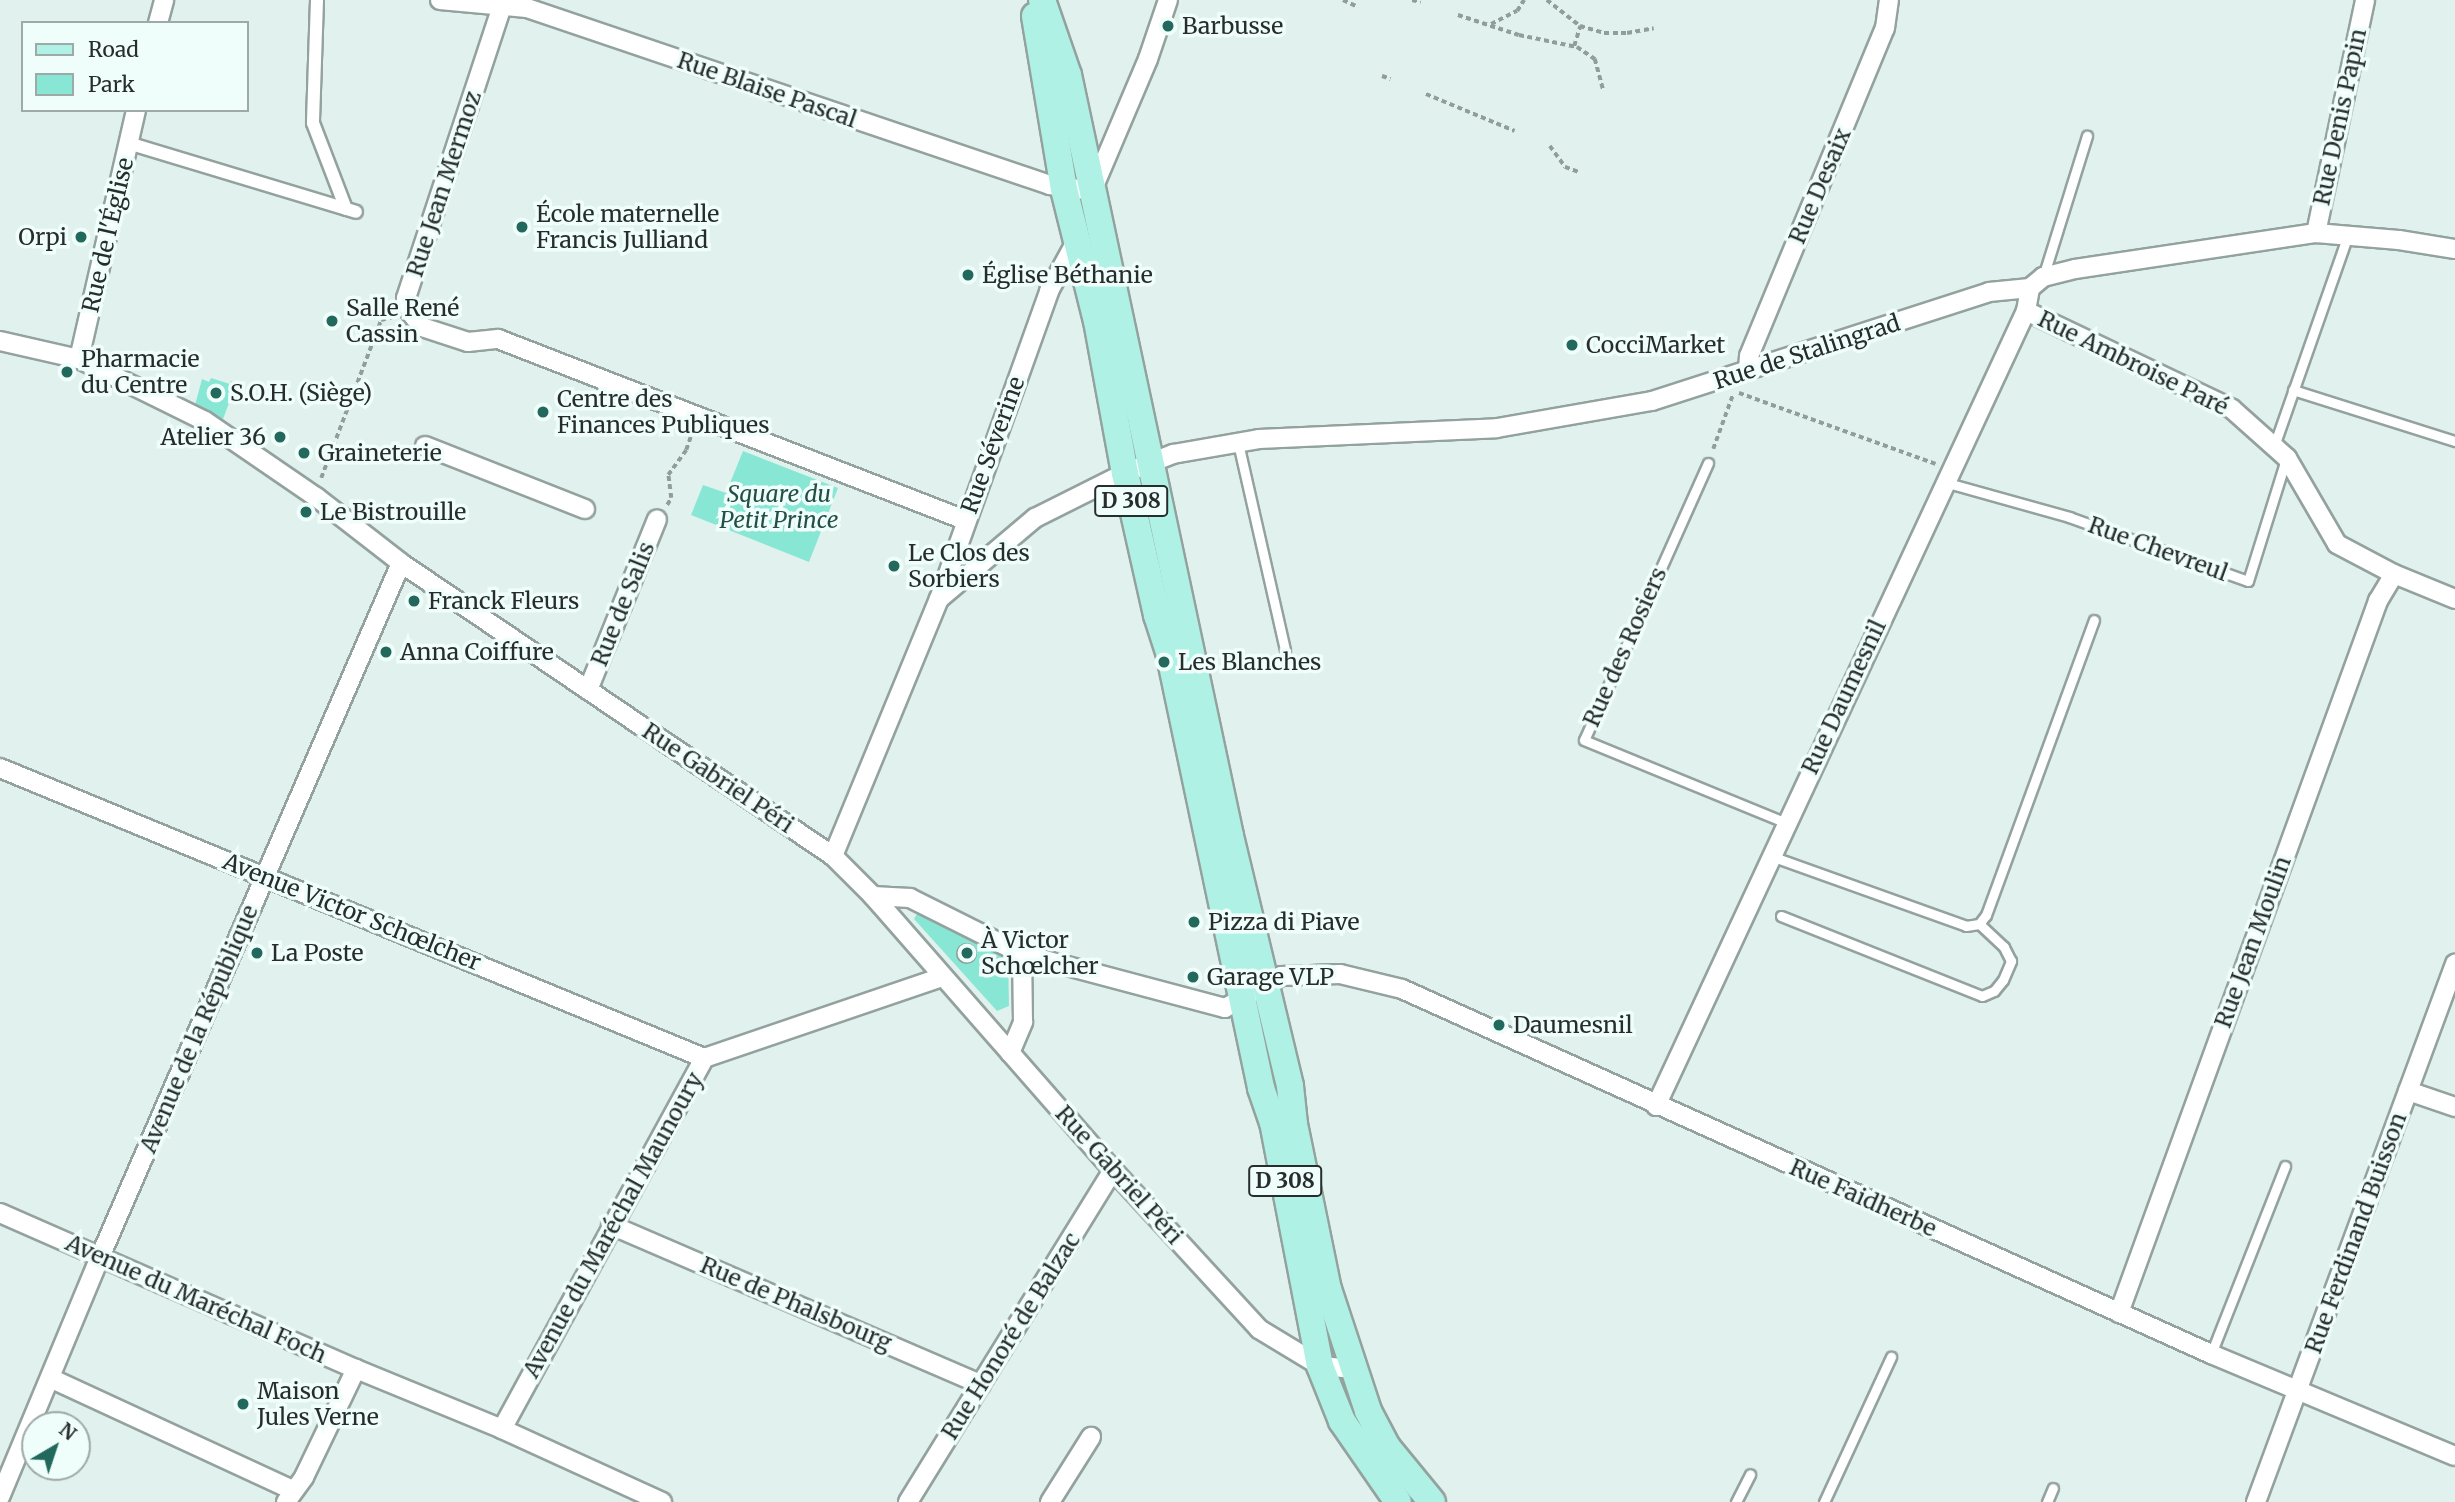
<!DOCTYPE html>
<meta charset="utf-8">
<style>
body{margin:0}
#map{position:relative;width:2455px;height:1502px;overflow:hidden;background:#e1f1ed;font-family:Merriweather,serif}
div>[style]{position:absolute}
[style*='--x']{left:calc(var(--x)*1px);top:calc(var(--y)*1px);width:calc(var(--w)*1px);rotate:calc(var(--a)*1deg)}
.green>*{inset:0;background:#88e7d4}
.path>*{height:3.5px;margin-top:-1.75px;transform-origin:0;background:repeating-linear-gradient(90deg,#919d9a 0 5px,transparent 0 8.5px)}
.path>.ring{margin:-1.75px;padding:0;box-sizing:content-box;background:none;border:3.5px solid #919d9a;border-radius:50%}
.roads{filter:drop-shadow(2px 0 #93a29e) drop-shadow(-2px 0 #93a29e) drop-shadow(0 2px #93a29e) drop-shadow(0 -2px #93a29e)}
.service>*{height:9px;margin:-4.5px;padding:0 4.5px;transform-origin:4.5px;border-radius:4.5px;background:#fff}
.pedestrian>*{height:12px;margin:-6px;padding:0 6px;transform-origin:6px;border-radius:6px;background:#fff}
.minor>*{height:18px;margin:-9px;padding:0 9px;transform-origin:9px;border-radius:9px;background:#fff}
.primary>*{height:26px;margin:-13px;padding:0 13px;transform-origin:13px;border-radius:13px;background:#b0f1e5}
.dots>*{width:19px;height:19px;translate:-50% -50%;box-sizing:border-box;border:4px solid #effefa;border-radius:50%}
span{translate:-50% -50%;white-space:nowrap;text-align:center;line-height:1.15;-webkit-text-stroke:7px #effefa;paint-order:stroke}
.shield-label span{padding:2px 5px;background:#effefa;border:2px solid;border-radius:5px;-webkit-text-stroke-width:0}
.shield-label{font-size:21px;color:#272d2c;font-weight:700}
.poi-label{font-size:23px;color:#272d2c}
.left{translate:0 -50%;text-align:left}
.right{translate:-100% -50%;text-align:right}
.street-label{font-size:23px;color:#272d2c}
.park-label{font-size:23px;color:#244f46;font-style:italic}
.legend{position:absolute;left:21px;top:21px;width:228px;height:91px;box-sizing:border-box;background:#effefa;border:2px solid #9faaa8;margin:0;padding:9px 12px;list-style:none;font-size:21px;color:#272d2c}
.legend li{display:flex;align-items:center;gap:14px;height:35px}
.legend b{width:35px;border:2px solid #9faaa8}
.north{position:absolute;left:21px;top:1411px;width:70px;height:70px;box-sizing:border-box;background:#effefa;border:2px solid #9faaa8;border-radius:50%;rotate:39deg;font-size:19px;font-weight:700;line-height:28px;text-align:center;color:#272d2c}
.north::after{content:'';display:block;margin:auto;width:24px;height:32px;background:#22685c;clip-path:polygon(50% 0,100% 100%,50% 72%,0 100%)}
</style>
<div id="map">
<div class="green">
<i style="clip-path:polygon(211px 378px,230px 384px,231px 381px,237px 382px,223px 419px,195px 405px,202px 379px,209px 382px)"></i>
<i style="clip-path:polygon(743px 451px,838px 488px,809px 562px,691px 515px,703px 485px,726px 493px)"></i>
<i style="clip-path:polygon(918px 912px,1008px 957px,1009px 1006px,997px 1011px,914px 919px)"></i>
</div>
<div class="path">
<i style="--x:1343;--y:0;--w:17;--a:25"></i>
<i style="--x:1412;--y:0;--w:9;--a:13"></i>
<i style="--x:1547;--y:0;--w:42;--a:38.2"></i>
<i style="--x:1580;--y:26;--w:25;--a:16"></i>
<i style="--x:1604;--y:33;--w:23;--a:0"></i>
<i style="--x:1627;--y:33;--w:27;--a:-10"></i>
<i style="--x:1458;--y:15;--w:64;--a:18.2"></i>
<i style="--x:1519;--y:35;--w:59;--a:11.7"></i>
<i style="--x:1577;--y:47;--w:22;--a:34"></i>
<i style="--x:1595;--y:59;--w:31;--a:75"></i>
<i style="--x:1491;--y:24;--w:29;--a:-27"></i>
<i style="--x:1517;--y:11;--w:13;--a:-58"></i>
<i style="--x:1574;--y:46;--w:21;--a:-73"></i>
<i style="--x:1382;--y:76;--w:9;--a:18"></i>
<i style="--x:1426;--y:94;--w:96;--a:22.6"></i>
<i style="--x:1550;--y:146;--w:26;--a:54"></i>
<i style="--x:1565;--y:167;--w:15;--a:20"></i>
<i style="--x:1739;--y:393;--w:209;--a:19.8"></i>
<i style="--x:1713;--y:449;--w:59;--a:-70"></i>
<i style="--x:321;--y:478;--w:169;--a:-69.2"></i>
<i style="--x:381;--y:320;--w:12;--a:-14"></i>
<i style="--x:667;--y:505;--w:8;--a:-60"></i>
<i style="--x:671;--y:498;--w:23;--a:-97"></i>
<i style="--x:668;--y:475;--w:31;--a:-54"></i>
<i style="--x:686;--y:450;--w:18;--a:-71"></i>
<i class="ring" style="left:958px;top:945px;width:14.5px;height:14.5px"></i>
</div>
<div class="roads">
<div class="service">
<i style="--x:2043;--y:277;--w:148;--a:-72.7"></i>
<i style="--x:2293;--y:390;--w:170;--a:17.5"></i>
<i style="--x:1238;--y:443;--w:212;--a:77.2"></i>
<i style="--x:2274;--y:446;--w:221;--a:-70.7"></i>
<i style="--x:1708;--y:463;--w:303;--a:114.1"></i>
<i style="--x:1584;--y:740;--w:218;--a:22.3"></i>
<i style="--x:1944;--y:482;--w:130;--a:15.6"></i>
<i style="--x:2069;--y:517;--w:190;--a:19.7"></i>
<i style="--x:2248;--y:581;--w:128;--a:-72.7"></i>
<i style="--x:1771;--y:856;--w:207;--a:19.7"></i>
<i style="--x:1966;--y:926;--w:13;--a:-9"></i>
<i style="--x:1979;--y:924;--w:11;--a:-52"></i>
<i style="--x:1986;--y:915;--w:314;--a:-69.9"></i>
<i style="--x:1781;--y:916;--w:216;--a:21.7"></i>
<i style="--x:1982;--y:996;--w:13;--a:-23"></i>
<i style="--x:1994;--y:991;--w:14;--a:-51"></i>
<i style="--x:2003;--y:980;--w:21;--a:-67"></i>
<i style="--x:2011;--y:961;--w:16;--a:-117"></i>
<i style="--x:2004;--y:947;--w:34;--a:-137"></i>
<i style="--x:2211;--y:1354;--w:202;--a:-68.5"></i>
<i style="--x:1736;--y:1502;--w:31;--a:-63"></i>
<i style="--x:1824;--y:1502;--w:160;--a:-65.2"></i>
<i style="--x:2047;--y:1502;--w:15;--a:-67"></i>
</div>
<div class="pedestrian">
<i style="--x:317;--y:0;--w:123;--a:91.9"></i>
<i style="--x:313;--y:123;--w:92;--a:69"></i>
<i style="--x:128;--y:143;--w:238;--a:16.8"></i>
</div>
<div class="minor">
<i style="--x:440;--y:0;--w:87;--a:5.3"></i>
<i style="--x:527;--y:8;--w:552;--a:18.7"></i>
<i style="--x:1050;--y:185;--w:42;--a:8.1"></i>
<i style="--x:504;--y:0;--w:314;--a:108.2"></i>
<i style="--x:406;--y:298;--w:16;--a:72"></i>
<i style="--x:411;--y:313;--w:18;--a:52"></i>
<i style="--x:422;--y:327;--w:48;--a:18.1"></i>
<i style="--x:468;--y:342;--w:30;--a:-6"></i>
<i style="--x:498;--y:339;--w:501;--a:21.19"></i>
<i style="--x:158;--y:23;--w:24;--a:-75"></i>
<i style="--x:1092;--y:191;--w:143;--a:-67"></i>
<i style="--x:1148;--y:59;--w:62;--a:-71.3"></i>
<i style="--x:2316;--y:233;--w:238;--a:-78.1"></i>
<i style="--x:2026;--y:311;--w:228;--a:25.4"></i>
<i style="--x:2232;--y:409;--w:74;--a:41.7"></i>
<i style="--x:2287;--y:458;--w:99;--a:59.8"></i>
<i style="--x:2337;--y:544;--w:64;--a:27.8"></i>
<i style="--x:2394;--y:574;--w:66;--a:22.3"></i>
<i style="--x:0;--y:341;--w:81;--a:12.8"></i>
<i style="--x:79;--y:359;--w:140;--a:26.2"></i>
<i style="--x:205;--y:421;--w:135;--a:34.4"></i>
<i style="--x:316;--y:497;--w:108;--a:37.8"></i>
<i style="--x:401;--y:563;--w:522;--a:34.15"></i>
<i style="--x:833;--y:856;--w:57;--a:45"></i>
<i style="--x:873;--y:896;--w:364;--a:48.8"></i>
<i style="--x:1113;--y:1170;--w:216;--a:47.4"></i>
<i style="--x:1259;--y:1329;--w:71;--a:31.2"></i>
<i style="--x:1320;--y:1366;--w:32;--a:5"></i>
<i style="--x:79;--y:359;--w:255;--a:-77.1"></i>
<i style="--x:1748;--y:370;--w:14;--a:-86"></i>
<i style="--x:1749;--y:356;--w:355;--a:-67.5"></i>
<i style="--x:1885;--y:28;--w:28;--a:-82"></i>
<i style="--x:425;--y:446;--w:172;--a:21.5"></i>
<i style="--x:939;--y:599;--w:126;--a:-40.2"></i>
<i style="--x:1035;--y:518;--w:101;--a:-26.6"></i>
<i style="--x:1125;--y:473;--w:52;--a:-21.6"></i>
<i style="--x:1173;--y:454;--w:87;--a:-9.9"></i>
<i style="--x:1259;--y:439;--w:238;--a:-2.6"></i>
<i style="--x:1497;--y:428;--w:157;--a:-9.9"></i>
<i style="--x:1652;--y:401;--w:354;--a:-17.9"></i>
<i style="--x:1989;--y:292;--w:41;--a:-5.6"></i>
<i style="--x:2030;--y:288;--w:17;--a:-40"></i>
<i style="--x:2043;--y:277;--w:33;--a:-14"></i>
<i style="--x:2075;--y:269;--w:244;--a:-8.5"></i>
<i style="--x:2316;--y:233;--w:83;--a:4.8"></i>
<i style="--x:2399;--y:240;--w:57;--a:9.1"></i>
<i style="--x:588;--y:690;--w:184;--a:-68"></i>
<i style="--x:0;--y:768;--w:761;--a:22.39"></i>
<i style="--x:833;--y:856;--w:278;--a:-67.6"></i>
<i style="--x:939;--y:599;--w:327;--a:-70.3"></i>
<i style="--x:1049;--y:291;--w:60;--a:-61.3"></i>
<i style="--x:873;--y:896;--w:37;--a:3"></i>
<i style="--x:910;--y:898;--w:125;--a:26.6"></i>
<i style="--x:1022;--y:954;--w:210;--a:14.9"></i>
<i style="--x:1225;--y:1008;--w:64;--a:-29.7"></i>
<i style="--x:1281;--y:976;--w:59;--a:-1.9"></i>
<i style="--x:1340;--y:974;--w:64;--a:13.6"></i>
<i style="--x:1402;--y:989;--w:888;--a:24.28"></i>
<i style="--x:2211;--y:1354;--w:264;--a:22.7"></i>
<i style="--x:1010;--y:1053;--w:34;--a:-67"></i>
<i style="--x:1023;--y:1022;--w:68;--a:-90.8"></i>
<i style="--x:2408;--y:1091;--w:50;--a:18.8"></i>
<i style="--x:1656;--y:1106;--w:877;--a:-65.04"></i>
<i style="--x:2026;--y:311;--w:23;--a:-80"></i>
<i style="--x:0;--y:1213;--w:389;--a:23.7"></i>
<i style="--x:356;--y:1369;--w:158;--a:22.3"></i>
<i style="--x:502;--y:1429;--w:176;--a:24.5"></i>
<i style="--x:611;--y:1225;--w:403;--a:23.3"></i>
<i style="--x:2119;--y:1313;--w:758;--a:-70.01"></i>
<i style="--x:2378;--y:601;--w:31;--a:-59"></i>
<i style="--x:50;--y:1378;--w:267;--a:24.8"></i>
<i style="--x:502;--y:1429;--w:422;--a:-61.4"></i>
<i style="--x:704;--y:1058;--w:251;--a:-18.8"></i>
<i style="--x:0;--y:1497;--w:260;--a:-67.4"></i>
<i style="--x:100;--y:1257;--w:756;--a:-66.55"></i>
<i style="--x:286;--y:1502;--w:31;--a:-54"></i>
<i style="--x:304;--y:1477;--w:120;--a:-64.3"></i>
<i style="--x:908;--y:1502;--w:390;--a:-58.3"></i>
<i style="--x:1050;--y:1502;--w:77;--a:-57.8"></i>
<i style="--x:2256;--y:1502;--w:574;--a:-69.7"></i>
</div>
<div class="primary">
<i style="--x:1042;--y:0;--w:79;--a:70.9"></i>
<i style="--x:1068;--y:75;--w:778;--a:77.98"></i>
<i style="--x:1230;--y:836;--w:257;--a:76.5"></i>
<i style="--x:1290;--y:1086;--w:38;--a:84"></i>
<i style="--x:1294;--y:1124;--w:168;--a:78.4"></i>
<i style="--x:1328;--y:1289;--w:128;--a:71.8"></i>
<i style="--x:1368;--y:1411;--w:41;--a:62.2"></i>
<i style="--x:1387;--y:1447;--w:71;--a:50.7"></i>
<i style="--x:1035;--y:16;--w:175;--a:80.5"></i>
<i style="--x:1064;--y:189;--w:136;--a:76"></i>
<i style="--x:1097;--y:321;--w:155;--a:79.6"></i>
<i style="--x:1125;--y:473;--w:146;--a:77.3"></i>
<i style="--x:1157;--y:615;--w:38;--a:72"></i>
<i style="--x:1169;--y:651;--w:447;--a:78.1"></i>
<i style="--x:1261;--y:1088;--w:36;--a:71"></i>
<i style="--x:1273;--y:1122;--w:248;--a:79.1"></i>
<i style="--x:1320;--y:1366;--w:59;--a:68.2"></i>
<i style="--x:1342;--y:1421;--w:98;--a:55.3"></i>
</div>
</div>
<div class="dots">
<i style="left:1168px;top:26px;background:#22685c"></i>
<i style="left:522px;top:227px;background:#22685c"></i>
<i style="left:81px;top:237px;background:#22685c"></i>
<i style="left:968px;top:275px;background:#22685c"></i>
<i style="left:332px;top:321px;background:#22685c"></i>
<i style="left:1572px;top:345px;background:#22685c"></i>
<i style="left:67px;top:372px;background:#22685c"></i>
<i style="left:216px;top:393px;background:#22685c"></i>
<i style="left:543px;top:412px;background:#22685c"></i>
<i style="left:280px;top:437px;background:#22685c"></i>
<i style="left:304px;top:453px;background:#22685c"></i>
<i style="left:306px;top:512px;background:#22685c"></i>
<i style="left:894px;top:566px;background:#22685c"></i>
<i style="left:414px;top:601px;background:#22685c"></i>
<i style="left:386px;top:652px;background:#22685c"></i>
<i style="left:1164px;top:662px;background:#22685c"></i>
<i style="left:1194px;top:922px;background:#22685c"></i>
<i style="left:257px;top:953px;background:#22685c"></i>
<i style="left:967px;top:953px;background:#22685c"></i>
<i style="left:1193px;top:977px;background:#22685c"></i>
<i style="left:1499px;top:1025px;background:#22685c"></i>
<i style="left:243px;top:1404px;background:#22685c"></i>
</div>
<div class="shield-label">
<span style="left:1131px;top:501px">D 308</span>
<span style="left:1285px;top:1181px">D 308</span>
</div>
<div class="poi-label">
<span class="left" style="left:1182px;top:26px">Barbusse</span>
<span class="left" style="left:536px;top:227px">École maternelle<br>Francis Julliand</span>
<span class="right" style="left:67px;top:237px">Orpi</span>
<span class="left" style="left:982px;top:275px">Église Béthanie</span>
<span class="left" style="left:346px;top:321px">Salle René<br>Cassin</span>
<span class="left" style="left:1586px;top:345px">CocciMarket</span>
<span class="left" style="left:81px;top:372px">Pharmacie<br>du Centre</span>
<span class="left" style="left:230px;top:393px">S.O.H. (Siège)</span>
<span class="left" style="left:557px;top:412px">Centre des<br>Finances Publiques</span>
<span class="right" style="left:266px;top:437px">Atelier 36</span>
<span class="left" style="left:318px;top:453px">Graineterie</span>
<span class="left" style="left:320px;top:512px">Le Bistrouille</span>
<span class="left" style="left:908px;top:566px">Le Clos des<br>Sorbiers</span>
<span class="left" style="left:428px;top:601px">Franck Fleurs</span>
<span class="left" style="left:400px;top:652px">Anna Coiffure</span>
<span class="left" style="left:1178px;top:662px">Les Blanches</span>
<span class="left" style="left:1208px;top:922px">Pizza di Piave</span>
<span class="left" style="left:981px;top:953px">À Victor<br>Schœlcher</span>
<span class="left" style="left:271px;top:953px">La Poste</span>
<span class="left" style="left:1207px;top:977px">Garage VLP</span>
<span class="left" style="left:1513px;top:1025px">Daumesnil</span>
<span class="left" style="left:257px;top:1404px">Maison<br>Jules Verne</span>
</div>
<div class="street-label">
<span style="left:767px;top:90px;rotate:19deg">Rue Blaise Pascal</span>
<span style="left:2340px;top:117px;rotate:-78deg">Rue Denis Papin</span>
<span style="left:444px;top:184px;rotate:-72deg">Rue Jean Mermoz</span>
<span style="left:1820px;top:186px;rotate:-67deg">Rue Desaix</span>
<span style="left:108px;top:235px;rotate:-77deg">Rue de l'Église</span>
<span style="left:1807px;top:352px;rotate:-18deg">Rue de Stalingrad</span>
<span style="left:2133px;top:363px;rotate:26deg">Rue Ambroise Paré</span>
<span style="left:993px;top:445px;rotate:-70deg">Rue Séverine</span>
<span style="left:2158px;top:549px;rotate:20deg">Rue Chevreul</span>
<span style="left:623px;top:604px;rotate:-68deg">Rue de Salis</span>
<span style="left:1625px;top:647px;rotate:-66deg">Rue des Rosiers</span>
<span style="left:1844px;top:697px;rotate:-65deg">Rue Daumesnil</span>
<span style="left:718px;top:778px;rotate:34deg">Rue Gabriel Péri</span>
<span style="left:352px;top:912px;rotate:22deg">Avenue Victor Schœlcher</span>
<span style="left:2253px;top:942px;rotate:-70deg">Rue Jean Moulin</span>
<span style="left:199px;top:1029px;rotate:-67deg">Avenue de la République</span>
<span style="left:1119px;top:1175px;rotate:48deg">Rue Gabriel Péri</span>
<span style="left:1863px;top:1198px;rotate:24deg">Rue Faidherbe</span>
<span style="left:613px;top:1225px;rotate:-61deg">Avenue du Maréchal Maunoury</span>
<span style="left:2356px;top:1233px;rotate:-70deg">Rue Ferdinand Buisson</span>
<span style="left:196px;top:1299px;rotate:24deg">Avenue du Maréchal Foch</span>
<span style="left:796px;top:1304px;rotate:23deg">Rue de Phalsbourg</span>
<span style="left:1011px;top:1336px;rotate:-58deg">Rue Honoré de Balzac</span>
</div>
<div class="park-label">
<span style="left:779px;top:507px">Square du<br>Petit Prince</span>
</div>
<ul class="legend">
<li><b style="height:9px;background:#b0f1e5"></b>Road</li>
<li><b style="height:19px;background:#88e7d4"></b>Park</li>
</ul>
<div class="north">N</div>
</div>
